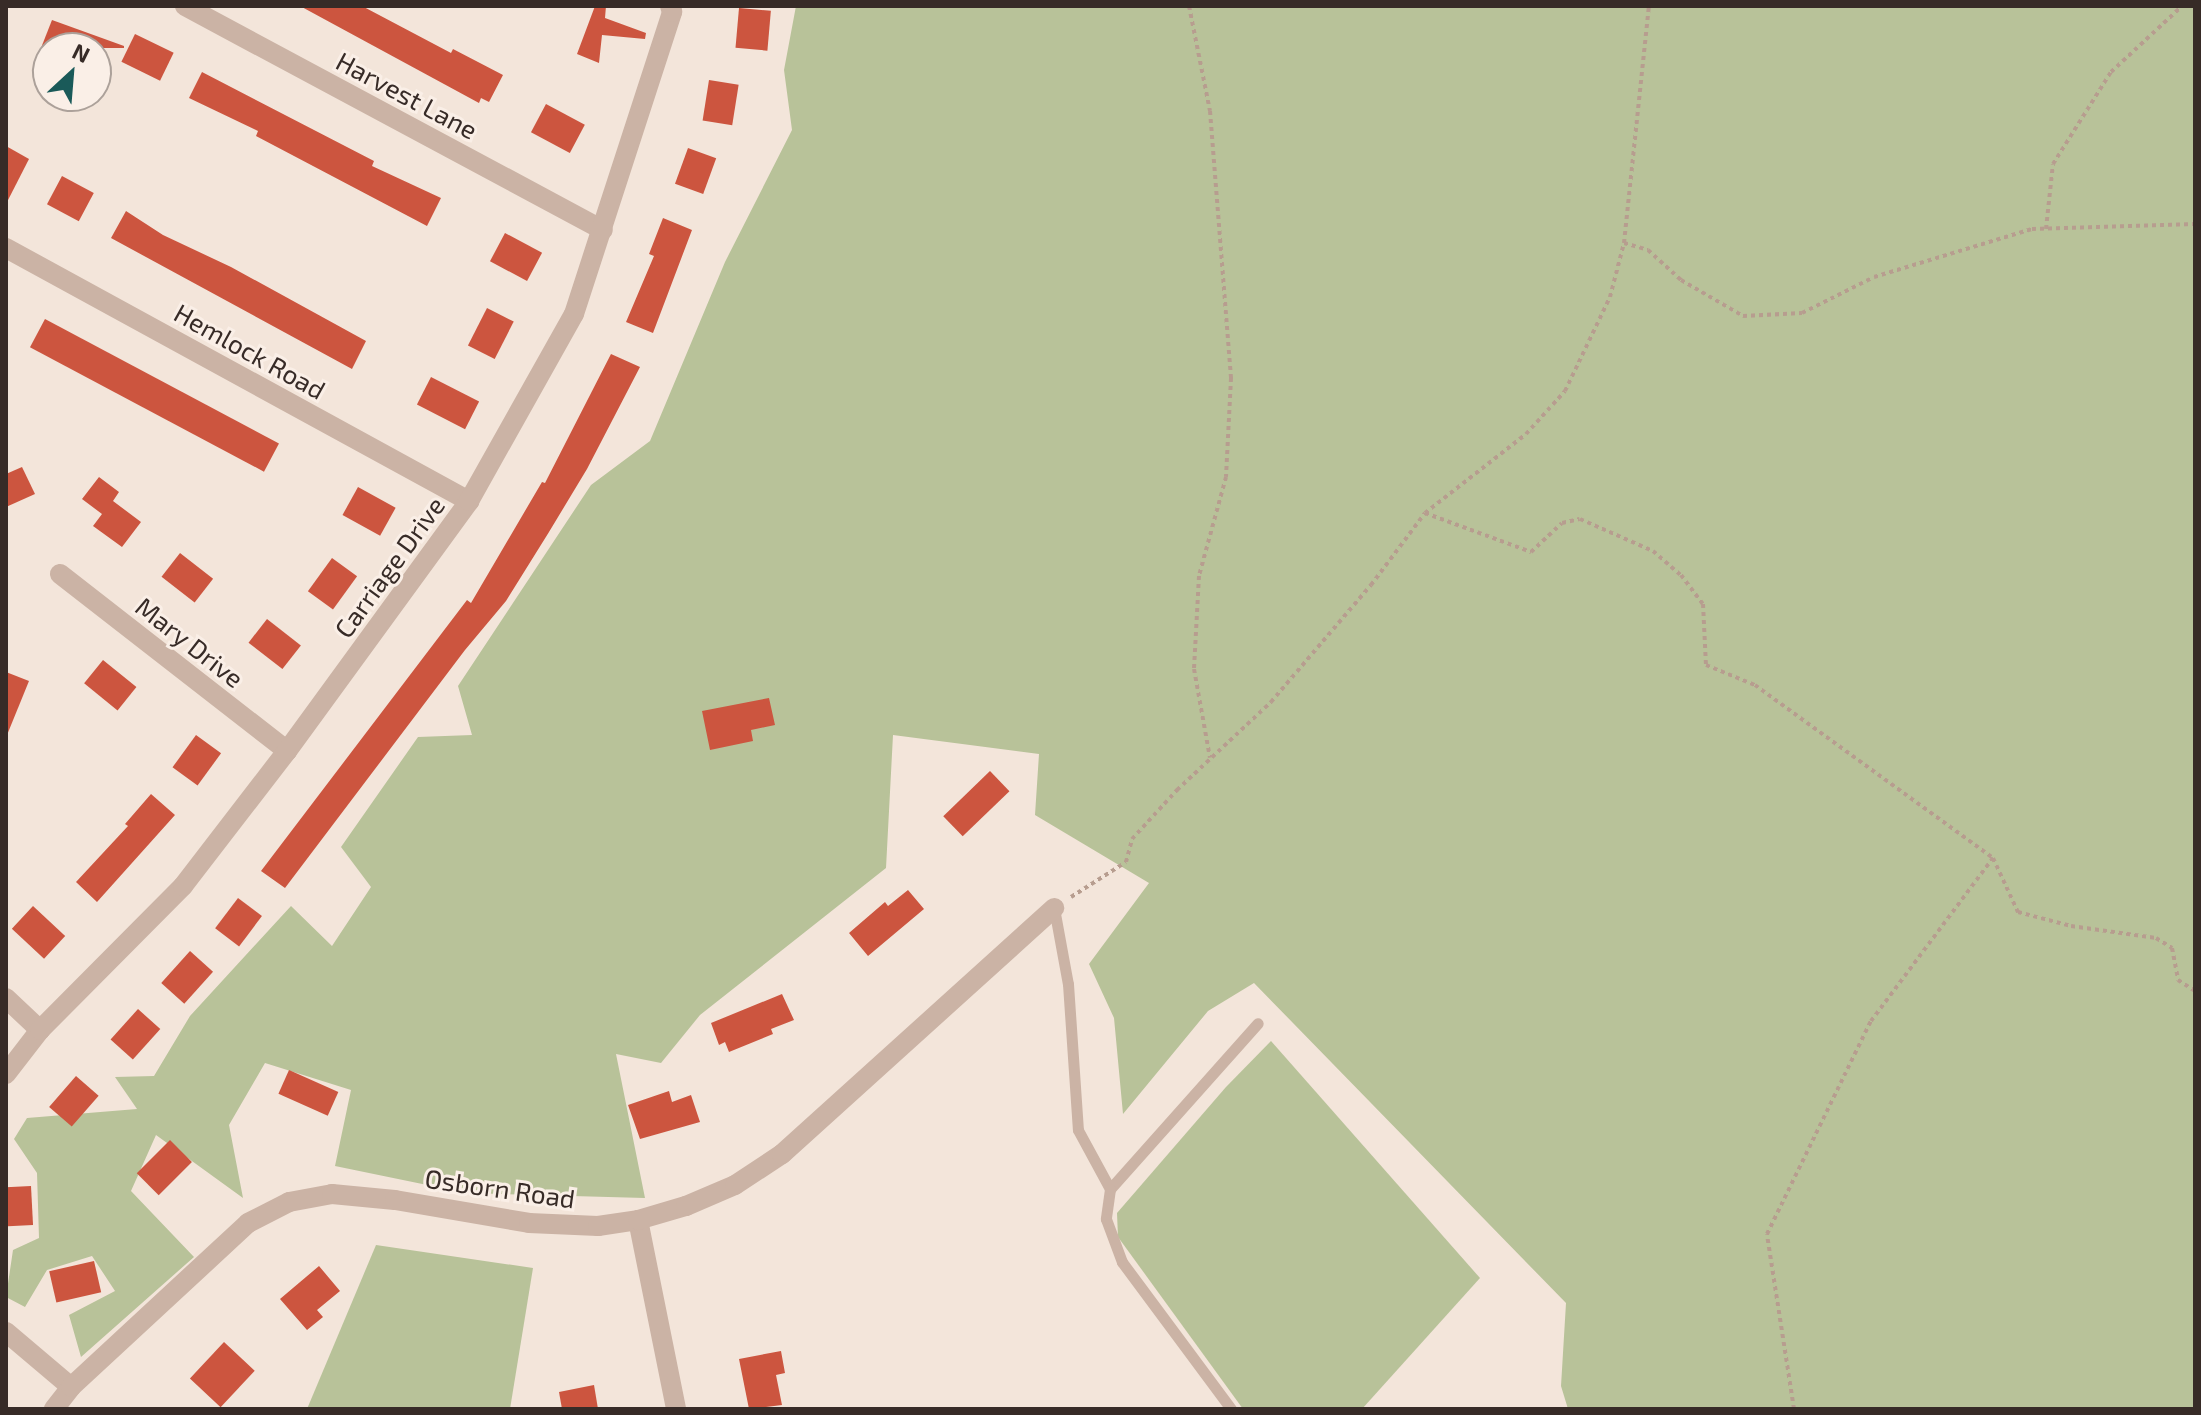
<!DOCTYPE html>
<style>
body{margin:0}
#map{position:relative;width:2201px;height:1415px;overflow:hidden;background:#f3e5da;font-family:"Exo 2",sans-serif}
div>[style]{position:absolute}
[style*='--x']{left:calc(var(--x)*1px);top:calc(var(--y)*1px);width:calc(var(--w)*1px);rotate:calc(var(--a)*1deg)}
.green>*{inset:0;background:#b8c299}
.building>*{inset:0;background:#cc553f;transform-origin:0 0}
.path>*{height:4px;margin-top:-2px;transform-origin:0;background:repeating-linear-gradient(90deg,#b79d8f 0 4px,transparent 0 8px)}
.lane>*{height:11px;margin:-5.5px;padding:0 5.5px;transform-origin:5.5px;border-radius:5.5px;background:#cbb3a5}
.street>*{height:20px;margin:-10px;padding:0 10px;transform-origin:10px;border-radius:10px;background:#cbb3a5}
span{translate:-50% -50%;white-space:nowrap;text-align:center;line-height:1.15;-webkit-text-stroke:6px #faefe7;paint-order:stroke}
.street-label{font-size:26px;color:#372b27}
.frame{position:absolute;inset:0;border:8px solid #372b27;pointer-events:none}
.north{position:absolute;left:32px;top:32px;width:80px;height:80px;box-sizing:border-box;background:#faefe7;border:2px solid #aca19a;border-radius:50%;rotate:26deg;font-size:22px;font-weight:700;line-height:32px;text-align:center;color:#372b27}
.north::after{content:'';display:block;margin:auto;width:28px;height:36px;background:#1a5a59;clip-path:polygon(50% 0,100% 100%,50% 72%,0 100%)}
</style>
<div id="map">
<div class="green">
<i style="clip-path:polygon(796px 6px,2195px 6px,2195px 1409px,1568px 1409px,1561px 1386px,1566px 1303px,1254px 983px,1208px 1011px,1123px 1114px,1114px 1018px,1089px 964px,1149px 883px,1035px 815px,1039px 754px,893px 735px,886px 868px,700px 1015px,661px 1063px,616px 1054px,645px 1198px,466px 1193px,335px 1166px,351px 1090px,265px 1063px,229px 1125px,243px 1198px,156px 1135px,131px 1191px,194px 1257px,81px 1357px,69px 1315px,115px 1291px,92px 1256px,47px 1270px,25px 1307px,6px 1297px,13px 1250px,39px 1238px,37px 1173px,14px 1139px,27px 1118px,137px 1109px,115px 1077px,154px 1076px,190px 1016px,291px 906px,332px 946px,371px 887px,341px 847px,418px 737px,472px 735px,458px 686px,591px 485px,650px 441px,725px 262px,792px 130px,784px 70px)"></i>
<i style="clip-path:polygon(1271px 1041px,1480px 1278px,1362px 1409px,1243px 1409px,1118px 1237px,1117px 1213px,1226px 1087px)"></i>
<i style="clip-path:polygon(376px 1245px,533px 1268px,510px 1409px,307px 1409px)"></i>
</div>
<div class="building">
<i style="clip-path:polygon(300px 6px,362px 6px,451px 53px,453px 49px,503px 75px,489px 102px,481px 98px,479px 103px)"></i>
<i style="clip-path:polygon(595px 6px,606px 6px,605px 18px,646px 33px,645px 39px,602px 35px,599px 63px,577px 54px)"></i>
<i style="left:739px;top:8px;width:32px;height:40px;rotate:5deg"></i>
<i style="clip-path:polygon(52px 20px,124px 46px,124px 48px,41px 48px)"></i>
<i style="left:135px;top:34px;width:43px;height:31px;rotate:26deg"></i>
<i style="clip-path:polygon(202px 72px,374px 161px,372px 166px,441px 198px,427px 226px,256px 136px,258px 131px,189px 98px)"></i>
<i style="left:709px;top:80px;width:30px;height:41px;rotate:9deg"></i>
<i style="left:546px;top:104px;width:44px;height:32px;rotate:28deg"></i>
<i style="clip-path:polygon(6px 146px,29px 159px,6px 204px)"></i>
<i style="left:688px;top:148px;width:30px;height:38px;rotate:20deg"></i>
<i style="left:62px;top:176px;width:36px;height:32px;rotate:28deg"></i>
<i style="clip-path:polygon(126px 211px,163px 235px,231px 267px,366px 341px,352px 369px,111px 238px)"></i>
<i style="clip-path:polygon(663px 218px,692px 230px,653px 333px,626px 322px,654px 256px,649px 254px)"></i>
<i style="left:505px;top:233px;width:42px;height:32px;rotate:28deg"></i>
<i style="left:487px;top:308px;width:30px;height:42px;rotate:27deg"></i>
<i style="left:45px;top:319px;width:265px;height:32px;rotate:28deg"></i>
<i style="clip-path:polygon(611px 354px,640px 367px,587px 469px,549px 532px,506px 601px,465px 650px,285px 888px,261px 871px,467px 600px,471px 603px,542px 482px,545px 483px)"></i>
<i style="left:431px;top:377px;width:54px;height:31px;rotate:27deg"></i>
<i style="clip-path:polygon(22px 467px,35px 494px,6px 507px,6px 474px)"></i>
<i style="clip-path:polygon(99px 477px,119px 492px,113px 501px,141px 522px,122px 547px,93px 526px,102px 514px,82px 499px)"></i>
<i style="left:358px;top:487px;width:43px;height:32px;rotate:29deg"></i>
<i style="left:180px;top:553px;width:42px;height:30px;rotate:38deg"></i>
<i style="left:332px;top:558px;width:31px;height:41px;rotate:36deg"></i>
<i style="left:267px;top:619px;width:43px;height:30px;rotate:38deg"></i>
<i style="left:103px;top:660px;width:43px;height:30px;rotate:39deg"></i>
<i style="clip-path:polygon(6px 672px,29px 681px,7px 735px,6px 735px)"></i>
<i style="clip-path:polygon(769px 698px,775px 725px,751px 730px,753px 741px,710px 750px,702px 711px)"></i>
<i style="left:196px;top:735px;width:31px;height:40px;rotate:36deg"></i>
<i style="left:990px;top:771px;width:28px;height:65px;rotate:46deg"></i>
<i style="clip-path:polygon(151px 794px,175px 815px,97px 902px,76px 882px,128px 826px,125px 824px)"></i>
<i style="clip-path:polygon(908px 890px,924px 909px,868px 956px,849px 933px,885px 902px,888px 906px)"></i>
<i style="left:238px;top:898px;width:30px;height:38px;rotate:37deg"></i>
<i style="left:33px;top:906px;width:44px;height:31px;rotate:43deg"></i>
<i style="left:190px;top:951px;width:31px;height:43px;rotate:42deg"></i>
<i style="clip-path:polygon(782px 994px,794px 1020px,771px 1029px,773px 1034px,729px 1052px,725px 1042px,719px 1045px,711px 1023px)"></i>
<i style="left:138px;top:1009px;width:30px;height:41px;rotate:42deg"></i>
<i style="left:289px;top:1070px;width:54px;height:26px;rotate:24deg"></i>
<i style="left:76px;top:1076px;width:30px;height:41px;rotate:41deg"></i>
<i style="clip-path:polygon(669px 1091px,672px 1102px,691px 1095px,700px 1122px,640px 1139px,628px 1105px)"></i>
<i style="left:170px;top:1140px;width:31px;height:47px;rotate:45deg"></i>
<i style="left:31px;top:1186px;width:39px;height:25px;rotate:87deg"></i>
<i style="left:94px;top:1261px;width:32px;height:46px;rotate:77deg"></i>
<i style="clip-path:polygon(319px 1266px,340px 1291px,317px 1310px,323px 1317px,307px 1330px,280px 1299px)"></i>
<i style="left:224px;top:1342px;width:42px;height:50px;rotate:43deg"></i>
<i style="clip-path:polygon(781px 1351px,785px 1373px,776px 1375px,782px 1405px,749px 1409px,739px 1359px)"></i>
<i style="clip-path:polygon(594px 1385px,598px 1409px,562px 1409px,559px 1392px)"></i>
</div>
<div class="path">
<i style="--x:1189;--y:6;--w:107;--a:78.7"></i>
<i style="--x:1210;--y:111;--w:268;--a:85.5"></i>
<i style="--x:1231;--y:378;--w:99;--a:92.9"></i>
<i style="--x:1226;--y:477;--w:103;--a:105.3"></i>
<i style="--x:1199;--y:576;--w:93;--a:93.1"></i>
<i style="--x:1194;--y:669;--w:90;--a:79.8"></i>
<i style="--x:2046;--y:229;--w:65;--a:-83.9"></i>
<i style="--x:2053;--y:164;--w:109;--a:-57.8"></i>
<i style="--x:2111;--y:72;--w:97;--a:-42.9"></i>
<i style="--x:1624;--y:243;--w:25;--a:16"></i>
<i style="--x:1648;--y:250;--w:45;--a:42.3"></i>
<i style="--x:1681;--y:280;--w:72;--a:30.1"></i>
<i style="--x:1743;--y:316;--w:59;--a:-2.9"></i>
<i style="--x:1802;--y:313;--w:80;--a:-26.6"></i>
<i style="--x:1874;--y:277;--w:165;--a:-16.9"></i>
<i style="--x:2032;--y:229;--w:163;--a:-1.8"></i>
<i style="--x:1425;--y:513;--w:113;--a:20.2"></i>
<i style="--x:1531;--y:552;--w:42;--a:-43.1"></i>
<i style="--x:1562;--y:523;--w:18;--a:-13"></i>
<i style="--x:1580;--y:519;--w:80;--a:23.7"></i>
<i style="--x:1653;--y:551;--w:37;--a:41"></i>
<i style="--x:1681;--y:575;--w:36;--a:53"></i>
<i style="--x:1703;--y:604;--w:61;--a:87.2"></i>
<i style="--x:1706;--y:665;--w:53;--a:22.2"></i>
<i style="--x:1755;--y:685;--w:294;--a:36"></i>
<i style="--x:1993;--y:858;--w:60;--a:65.2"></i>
<i style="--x:2018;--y:912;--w:55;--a:14.8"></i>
<i style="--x:2071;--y:926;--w:86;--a:8"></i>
<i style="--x:2156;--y:938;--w:19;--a:32"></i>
<i style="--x:2172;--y:948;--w:33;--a:79"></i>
<i style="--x:2178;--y:980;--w:20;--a:33"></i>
<i style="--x:1071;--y:897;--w:65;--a:-32.5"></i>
<i style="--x:1126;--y:862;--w:24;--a:-75"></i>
<i style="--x:1132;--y:839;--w:67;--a:-47.4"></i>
<i style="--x:1177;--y:790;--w:129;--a:-43.1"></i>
<i style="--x:1271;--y:702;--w:154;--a:-49.5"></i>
<i style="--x:1371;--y:585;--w:90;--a:-53.1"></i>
<i style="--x:1425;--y:513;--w:128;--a:-38"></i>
<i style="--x:1526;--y:434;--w:58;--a:-47.8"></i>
<i style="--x:1565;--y:391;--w:104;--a:-64.4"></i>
<i style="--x:1610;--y:297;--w:56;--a:-75.5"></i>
<i style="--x:1624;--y:243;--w:238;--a:-84"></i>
<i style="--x:1794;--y:1409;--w:177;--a:-98.8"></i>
<i style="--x:1767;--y:1234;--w:237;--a:-64"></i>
<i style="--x:1871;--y:1021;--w:204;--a:-53.2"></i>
</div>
<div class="lane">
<i style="--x:1054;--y:908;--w:77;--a:79.6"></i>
<i style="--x:1068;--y:984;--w:146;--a:86.1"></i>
<i style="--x:1078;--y:1130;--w:67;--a:61.5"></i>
<i style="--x:1110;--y:1189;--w:222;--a:-48.3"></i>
<i style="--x:1110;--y:1189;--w:30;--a:98"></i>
<i style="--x:1106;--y:1219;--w:46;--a:69.6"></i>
<i style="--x:1122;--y:1262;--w:183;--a:53.4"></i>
</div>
<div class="street">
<i style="--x:185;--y:6;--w:474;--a:28.2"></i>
<i style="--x:6;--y:248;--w:528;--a:28.65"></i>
<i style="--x:60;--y:574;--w:288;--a:37.9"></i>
<i style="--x:6;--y:998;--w:47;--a:43.3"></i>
<i style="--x:6;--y:1074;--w:56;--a:-52.3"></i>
<i style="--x:40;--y:1030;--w:203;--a:-45.2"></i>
<i style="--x:183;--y:886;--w:170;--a:-52.4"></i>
<i style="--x:287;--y:751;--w:309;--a:-53.9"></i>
<i style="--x:469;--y:501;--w:214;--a:-60.7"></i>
<i style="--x:574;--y:314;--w:318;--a:-72"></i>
<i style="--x:672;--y:12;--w:6;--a:-108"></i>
<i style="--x:638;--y:1220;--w:193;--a:78.6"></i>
<i style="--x:6;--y:1332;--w:85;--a:40.2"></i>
<i style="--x:54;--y:1409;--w:28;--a:-52"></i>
<i style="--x:71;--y:1387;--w:241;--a:-42.8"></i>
<i style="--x:248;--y:1223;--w:46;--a:-27.1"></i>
<i style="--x:289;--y:1202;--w:44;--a:-10.5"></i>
<i style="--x:332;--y:1194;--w:63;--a:5.4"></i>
<i style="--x:395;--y:1200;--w:136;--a:9.7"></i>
<i style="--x:529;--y:1223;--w:69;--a:2.5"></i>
<i style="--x:598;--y:1226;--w:40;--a:-8.5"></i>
<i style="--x:638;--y:1220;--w:50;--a:-16.3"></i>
<i style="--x:686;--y:1206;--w:53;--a:-23.2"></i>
<i style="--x:735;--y:1185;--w:56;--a:-33.4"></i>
<i style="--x:782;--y:1154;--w:367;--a:-42.1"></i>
</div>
<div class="street-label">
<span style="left:407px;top:95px;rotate:28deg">Harvest Lane</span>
<span style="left:250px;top:351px;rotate:29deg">Hemlock Road</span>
<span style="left:389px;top:567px;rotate:-54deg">Carriage Drive</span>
<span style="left:190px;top:642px;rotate:38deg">Mary Drive</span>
<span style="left:500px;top:1188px;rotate:8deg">Osborn Road</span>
</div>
<div class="frame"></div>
<div class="north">N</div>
</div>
